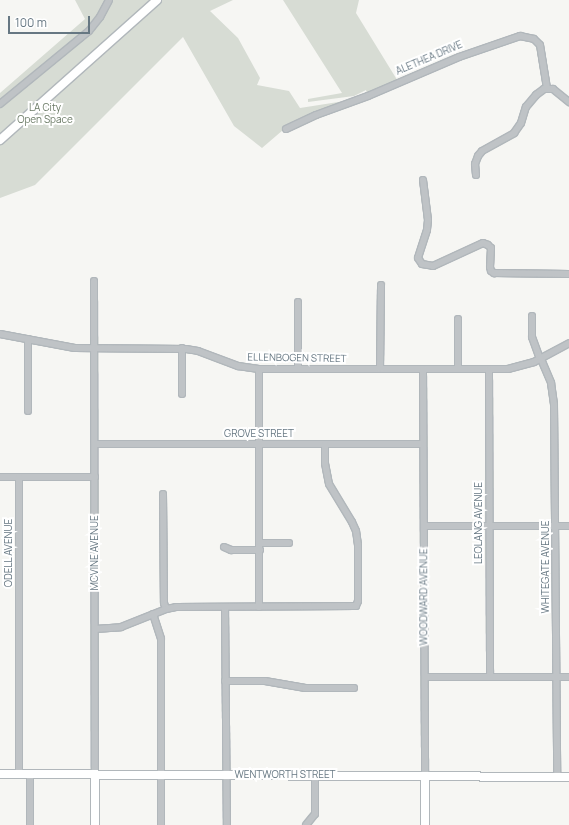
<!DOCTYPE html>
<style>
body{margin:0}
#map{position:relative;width:569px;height:825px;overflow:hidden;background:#f6f6f3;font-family:Manrope,sans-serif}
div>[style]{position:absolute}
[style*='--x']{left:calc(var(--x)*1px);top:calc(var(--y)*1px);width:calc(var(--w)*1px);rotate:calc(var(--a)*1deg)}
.green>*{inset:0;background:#d7dcd4}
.roads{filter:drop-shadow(1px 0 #b1b7bb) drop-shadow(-1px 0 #b1b7bb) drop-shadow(0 1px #b1b7bb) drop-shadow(0 -1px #b1b7bb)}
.street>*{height:6px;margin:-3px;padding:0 3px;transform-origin:3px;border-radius:3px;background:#bfc3c6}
.secondary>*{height:8px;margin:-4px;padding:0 4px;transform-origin:4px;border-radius:4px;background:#fff}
span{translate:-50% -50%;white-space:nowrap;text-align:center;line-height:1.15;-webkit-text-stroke:4px #fff;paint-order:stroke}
.street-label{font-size:10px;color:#667782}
.park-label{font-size:10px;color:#6a7a65}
.scale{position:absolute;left:8px;top:16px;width:82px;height:18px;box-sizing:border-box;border:2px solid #667782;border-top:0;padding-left:5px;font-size:12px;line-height:14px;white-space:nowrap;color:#667782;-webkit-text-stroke:3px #fff;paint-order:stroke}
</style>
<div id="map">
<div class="green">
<i style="clip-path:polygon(75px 0,233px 0,210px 11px,238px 38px,260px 78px,257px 85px,289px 91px,300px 108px,351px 100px,367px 94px,366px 90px,354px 96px,308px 102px,308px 99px,342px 93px,283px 0,359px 0,356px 13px,399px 83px,283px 130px,262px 148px,234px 126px,183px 37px,35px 185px,0 198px,0 93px,85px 19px)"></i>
</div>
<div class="roads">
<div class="street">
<i style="--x:0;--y:104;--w:115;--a:-39.4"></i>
<i style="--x:89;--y:31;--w:18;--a:-52"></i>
<i style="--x:100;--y:17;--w:19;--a:-62"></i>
<i style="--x:286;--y:129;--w:33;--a:-25"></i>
<i style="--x:316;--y:115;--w:55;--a:-20.1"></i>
<i style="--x:368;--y:96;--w:99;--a:-23.2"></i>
<i style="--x:459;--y:57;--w:65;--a:-19"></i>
<i style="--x:520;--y:36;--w:14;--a:12"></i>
<i style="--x:534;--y:39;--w:8;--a:45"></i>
<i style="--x:540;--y:45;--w:44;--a:80.8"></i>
<i style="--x:476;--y:175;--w:11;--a:-95"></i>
<i style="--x:475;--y:164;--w:9;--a:-69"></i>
<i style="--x:478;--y:156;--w:6;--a:-51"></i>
<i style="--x:482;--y:151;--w:37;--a:-29"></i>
<i style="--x:514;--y:133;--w:12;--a:-55"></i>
<i style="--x:521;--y:123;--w:17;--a:-73"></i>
<i style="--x:526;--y:107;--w:16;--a:-50"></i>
<i style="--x:536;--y:95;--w:10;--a:-37"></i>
<i style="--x:544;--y:89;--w:9;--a:0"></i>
<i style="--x:553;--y:89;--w:21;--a:39"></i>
<i style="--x:423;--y:180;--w:40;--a:82.9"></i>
<i style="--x:428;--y:220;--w:10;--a:96"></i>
<i style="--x:427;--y:230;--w:29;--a:108"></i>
<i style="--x:418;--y:258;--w:7;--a:56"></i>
<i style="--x:422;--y:264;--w:11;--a:10"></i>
<i style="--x:433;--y:266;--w:55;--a:-24.7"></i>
<i style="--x:483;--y:243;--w:5;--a:22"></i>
<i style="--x:488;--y:245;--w:4;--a:45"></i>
<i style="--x:491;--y:248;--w:19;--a:93"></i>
<i style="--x:490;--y:267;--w:4;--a:76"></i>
<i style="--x:491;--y:271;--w:4;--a:34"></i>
<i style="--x:494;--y:273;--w:75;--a:0.8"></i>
<i style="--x:94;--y:281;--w:494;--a:89.9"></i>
<i style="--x:298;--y:302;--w:67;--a:90"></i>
<i style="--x:532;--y:316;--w:21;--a:90"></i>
<i style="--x:532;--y:337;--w:23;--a:70"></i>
<i style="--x:458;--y:319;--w:50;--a:90"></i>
<i style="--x:0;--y:334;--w:76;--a:10.6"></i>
<i style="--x:75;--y:348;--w:111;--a:0.5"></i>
<i style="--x:186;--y:349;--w:12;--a:9"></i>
<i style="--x:198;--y:351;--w:43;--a:20.6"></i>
<i style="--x:238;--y:366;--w:21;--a:8"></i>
<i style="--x:259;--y:369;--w:249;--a:0"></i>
<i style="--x:508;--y:369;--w:27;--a:-15"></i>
<i style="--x:534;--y:362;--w:40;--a:-28"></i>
<i style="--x:28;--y:339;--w:72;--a:90"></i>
<i style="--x:182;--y:348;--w:46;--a:90"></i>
<i style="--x:541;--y:359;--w:26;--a:67"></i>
<i style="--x:551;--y:383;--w:22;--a:82"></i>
<i style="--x:554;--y:405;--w:372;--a:89.5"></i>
<i style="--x:259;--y:369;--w:238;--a:90"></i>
<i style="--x:380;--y:369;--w:84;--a:-89.3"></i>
<i style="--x:423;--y:369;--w:407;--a:89.7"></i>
<i style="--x:489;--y:370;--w:306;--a:89.8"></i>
<i style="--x:95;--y:444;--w:328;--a:0"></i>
<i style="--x:0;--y:477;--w:95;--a:0"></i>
<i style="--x:19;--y:477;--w:297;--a:90"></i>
<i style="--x:163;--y:494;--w:109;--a:89.5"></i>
<i style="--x:164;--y:603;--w:6;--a:72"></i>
<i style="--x:424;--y:526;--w:145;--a:0"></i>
<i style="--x:260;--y:543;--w:29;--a:0"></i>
<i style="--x:224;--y:547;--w:8;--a:23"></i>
<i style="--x:231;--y:550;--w:29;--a:0"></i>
<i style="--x:225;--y:607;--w:218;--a:89.5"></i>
<i style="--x:153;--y:614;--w:26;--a:72"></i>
<i style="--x:161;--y:639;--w:186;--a:90"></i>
<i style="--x:95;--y:629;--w:26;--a:-4"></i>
<i style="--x:121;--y:627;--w:48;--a:-21.8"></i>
<i style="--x:166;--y:609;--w:10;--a:-11"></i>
<i style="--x:176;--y:607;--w:180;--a:-0.3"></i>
<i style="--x:356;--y:606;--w:5;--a:-68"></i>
<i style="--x:358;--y:601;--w:56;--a:-90"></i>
<i style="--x:358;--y:545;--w:14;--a:-98"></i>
<i style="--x:356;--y:531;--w:10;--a:-114"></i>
<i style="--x:352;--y:522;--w:44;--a:-121.2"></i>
<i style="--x:329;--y:484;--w:21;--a:-101"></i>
<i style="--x:325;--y:463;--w:19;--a:-90"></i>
<i style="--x:425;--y:677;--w:144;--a:0"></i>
<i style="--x:225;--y:681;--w:40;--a:0"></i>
<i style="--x:265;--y:681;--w:41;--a:9.9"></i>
<i style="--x:305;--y:688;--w:49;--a:0"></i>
<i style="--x:30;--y:825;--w:51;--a:-90"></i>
<i style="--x:306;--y:825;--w:14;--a:-51"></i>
<i style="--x:315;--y:814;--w:39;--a:-90"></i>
</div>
<div class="secondary">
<i style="--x:0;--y:140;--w:210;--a:-41.7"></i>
<i style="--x:0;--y:774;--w:569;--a:0.3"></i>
<i style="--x:425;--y:776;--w:49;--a:90"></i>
<i style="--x:95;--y:825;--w:50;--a:-90"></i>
</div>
</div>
<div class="street-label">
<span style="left:429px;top:58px;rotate:-23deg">ALETHEA DRIVE</span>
<span style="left:297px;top:358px;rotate:1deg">ELLENBOGEN STREET</span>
<span style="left:259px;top:434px">GROVE STREET</span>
<span style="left:479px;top:523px;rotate:-90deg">LEOLANG AVENUE</span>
<span style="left:9px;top:553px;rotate:-90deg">ODELL AVENUE</span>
<span style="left:95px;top:553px;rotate:-90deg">MCVINE AVENUE</span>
<span style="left:546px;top:567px;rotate:-90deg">WHITEGATE AVENUE</span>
<span style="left:424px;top:597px;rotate:-90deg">WOODWARD AVENUE</span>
<span style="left:285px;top:775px">WENTWORTH STREET</span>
</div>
<div class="park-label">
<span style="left:45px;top:113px">LA City<br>Open Space</span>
</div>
<div class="scale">100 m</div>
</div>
